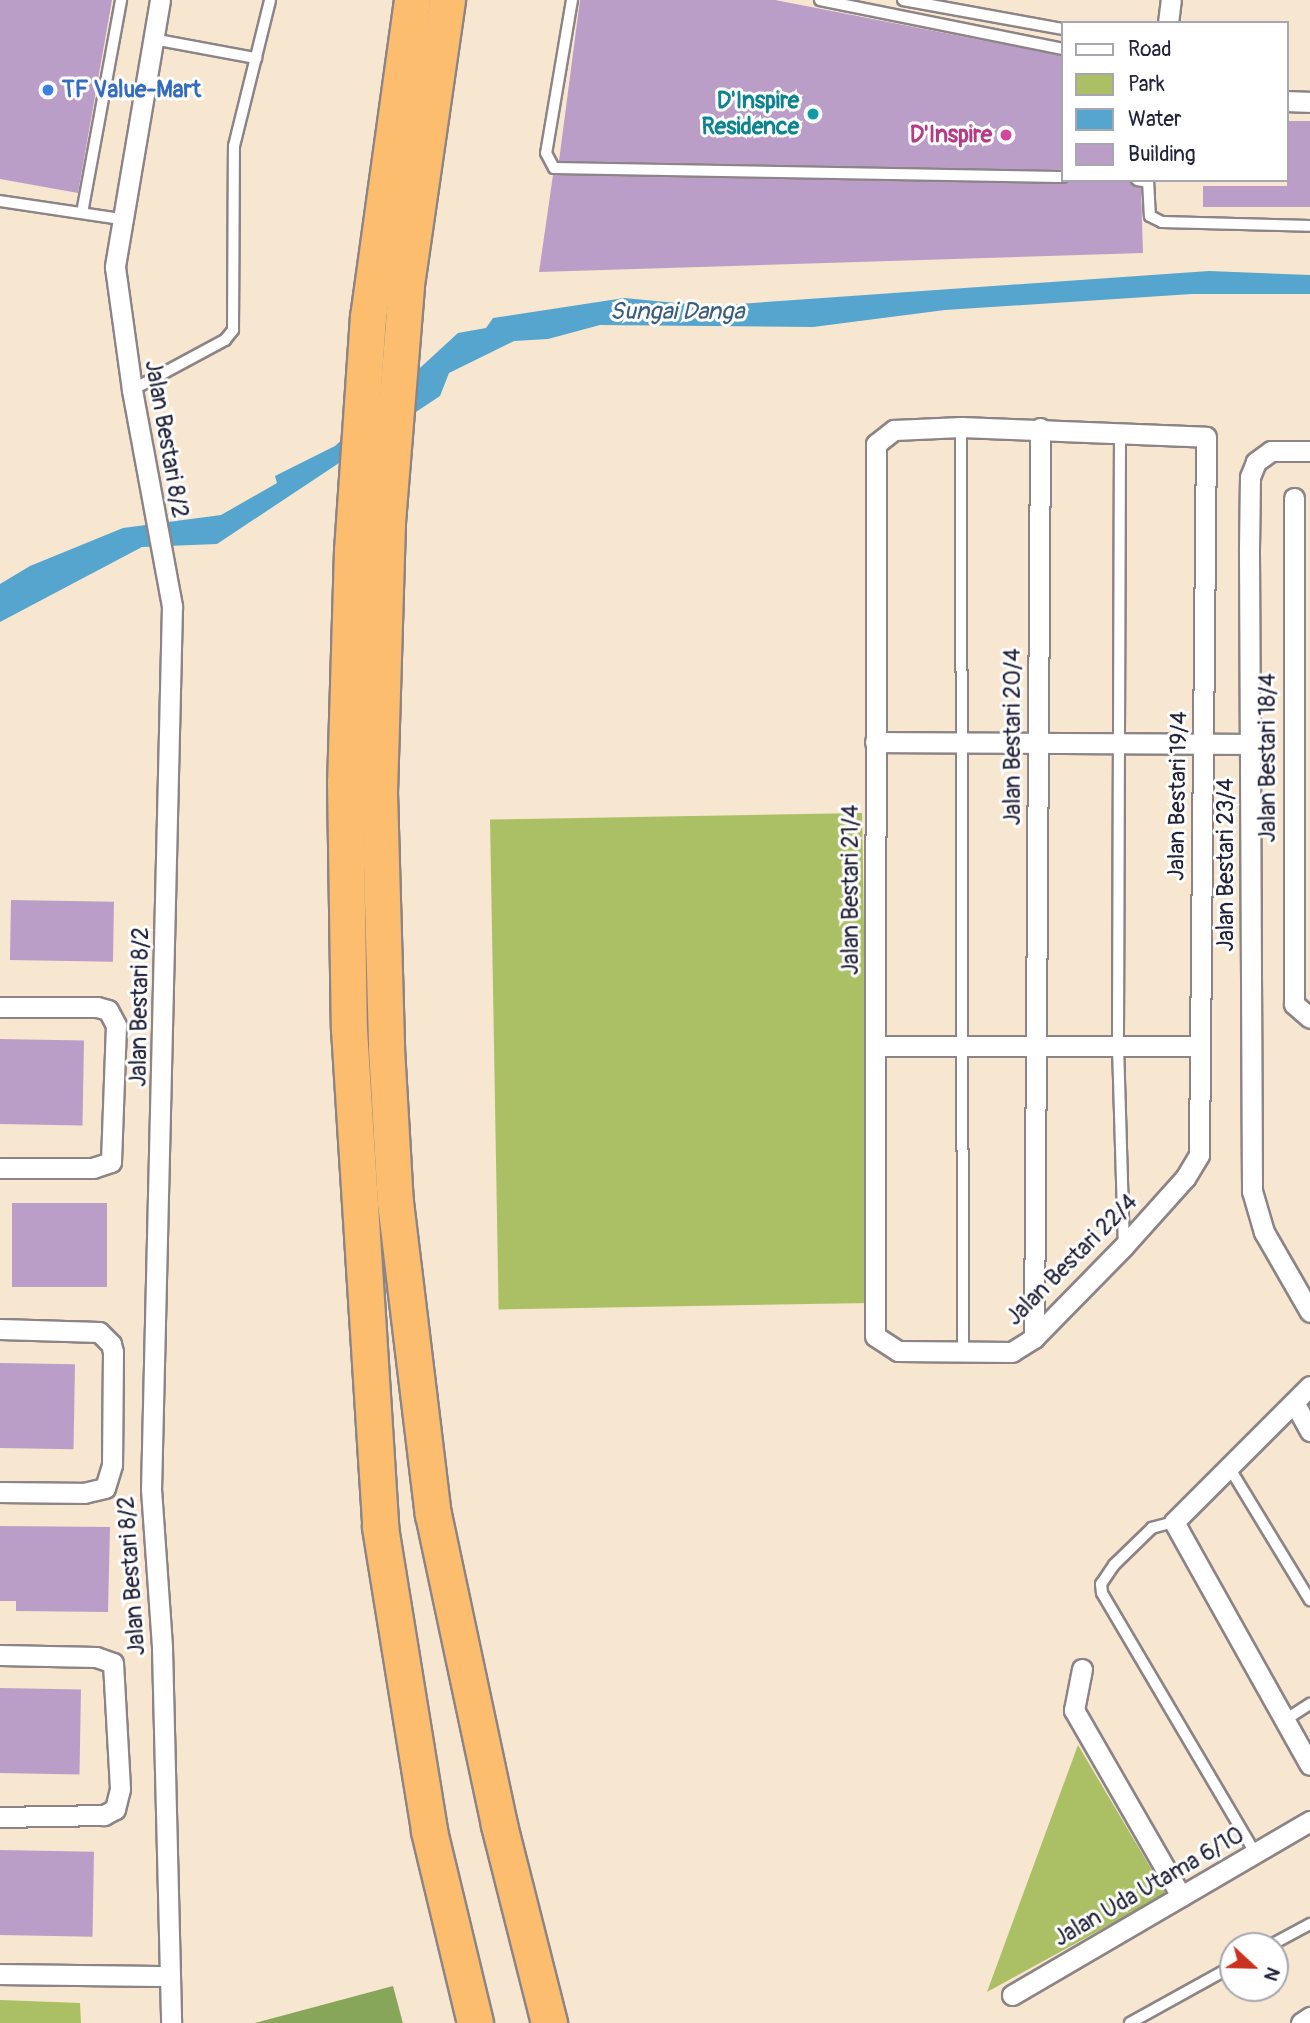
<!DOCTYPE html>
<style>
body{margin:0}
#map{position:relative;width:1310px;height:2023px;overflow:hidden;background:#f7e6d0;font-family:Pangolin,sans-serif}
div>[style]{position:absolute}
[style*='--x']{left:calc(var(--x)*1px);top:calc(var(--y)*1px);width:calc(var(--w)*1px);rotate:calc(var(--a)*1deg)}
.green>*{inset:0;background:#abc064;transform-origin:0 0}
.forest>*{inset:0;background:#88a65a;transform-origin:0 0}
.water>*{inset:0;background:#55a5cf}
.building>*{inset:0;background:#bb9ec8;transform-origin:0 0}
.roads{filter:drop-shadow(2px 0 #8c8486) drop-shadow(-2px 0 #8c8486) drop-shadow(0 2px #8c8486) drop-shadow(0 -2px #8c8486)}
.service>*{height:10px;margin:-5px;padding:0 5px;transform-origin:5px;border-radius:5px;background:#fff}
.minor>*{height:19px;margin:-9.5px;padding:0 9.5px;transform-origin:9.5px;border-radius:9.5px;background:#fff}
.motorway>*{height:35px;margin:-17.5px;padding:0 17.5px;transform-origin:17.5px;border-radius:17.5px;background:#fcbd6f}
.dots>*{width:19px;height:19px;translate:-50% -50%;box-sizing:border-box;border:4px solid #fff;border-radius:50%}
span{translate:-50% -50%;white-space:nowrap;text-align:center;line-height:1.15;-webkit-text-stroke:6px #fff;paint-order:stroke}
.shop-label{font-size:23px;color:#366cbe;font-weight:700}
.left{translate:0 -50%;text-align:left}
.culture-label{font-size:23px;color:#0d838f;font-weight:700}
.right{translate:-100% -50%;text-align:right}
.hotel-label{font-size:23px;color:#b23c85;font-weight:700}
.street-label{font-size:23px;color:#22223b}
.water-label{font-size:24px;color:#395d7e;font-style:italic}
.legend{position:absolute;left:1061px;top:21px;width:228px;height:161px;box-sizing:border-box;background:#fff;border:2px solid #a7a7b1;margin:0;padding:9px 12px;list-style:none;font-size:21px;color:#22223b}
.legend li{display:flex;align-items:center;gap:14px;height:35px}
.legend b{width:35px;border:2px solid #a7a7b1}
.north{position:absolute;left:1219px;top:1932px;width:70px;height:70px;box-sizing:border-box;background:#fff;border:2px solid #a7a7b1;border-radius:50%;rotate:112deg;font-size:19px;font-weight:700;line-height:28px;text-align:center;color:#22223b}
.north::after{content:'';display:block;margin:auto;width:24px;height:32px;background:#c8321e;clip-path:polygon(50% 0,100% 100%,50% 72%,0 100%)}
</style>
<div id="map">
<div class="green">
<i style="left:862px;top:813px;width:490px;height:372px;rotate:89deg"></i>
<i style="clip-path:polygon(1078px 1745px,1166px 1894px,987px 1992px)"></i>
<i style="clip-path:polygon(0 2000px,80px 2003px,81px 2023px,0 2023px)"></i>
</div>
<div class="forest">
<i style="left:393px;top:1986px;width:38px;height:188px;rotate:75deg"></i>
</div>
<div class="water">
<i style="clip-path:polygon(1209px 271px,1310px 275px,1310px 294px,1192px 294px,945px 310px,813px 327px,600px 325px,548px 339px,514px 341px,449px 373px,440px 396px,217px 544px,142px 547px,0 622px,0 584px,30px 566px,123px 528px,221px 515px,277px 483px,275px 476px,335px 446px,458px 333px,486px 328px,493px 318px,624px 298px,709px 306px)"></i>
</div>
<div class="building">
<i style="clip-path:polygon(0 0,112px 0,78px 193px,0 179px)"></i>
<i style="clip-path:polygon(580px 0,775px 0,1063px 56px,1063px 170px,559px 161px)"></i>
<i style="clip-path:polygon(1287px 121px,1310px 121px,1310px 207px,1203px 207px,1203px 186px,1287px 186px)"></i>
<i style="clip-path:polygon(553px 175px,1063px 184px,1070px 180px,1130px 180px,1141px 188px,1143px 253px,539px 272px)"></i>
<i style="left:11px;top:900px;width:103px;height:60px;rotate:1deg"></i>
<i style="left:0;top:1039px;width:84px;height:85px;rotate:1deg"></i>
<i style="left:12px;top:1203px;width:95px;height:84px"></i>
<i style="left:0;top:1363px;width:75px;height:85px;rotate:1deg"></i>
<i style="clip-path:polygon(0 1526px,110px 1527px,108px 1612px,16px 1611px,16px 1601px,0 1601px)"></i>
<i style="left:0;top:1688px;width:81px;height:85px;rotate:1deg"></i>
<i style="left:0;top:1850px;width:94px;height:85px;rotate:1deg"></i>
</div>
<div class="roads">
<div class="service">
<i style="--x:572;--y:0;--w:155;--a:99.6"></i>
<i style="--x:546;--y:153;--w:17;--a:62"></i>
<i style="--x:554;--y:168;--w:509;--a:1.01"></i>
<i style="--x:820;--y:0;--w:248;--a:11.4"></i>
<i style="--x:903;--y:0;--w:163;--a:10.3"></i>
<i style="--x:153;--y:39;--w:105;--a:10.5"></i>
<i style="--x:1137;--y:180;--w:11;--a:10"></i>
<i style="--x:1148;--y:180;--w:36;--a:87"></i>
<i style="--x:1150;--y:216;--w:13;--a:27"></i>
<i style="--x:1162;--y:222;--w:148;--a:1.5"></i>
<i style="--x:0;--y:201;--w:122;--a:8.5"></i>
<i style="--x:82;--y:213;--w:217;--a:-79.6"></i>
<i style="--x:132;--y:390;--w:106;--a:-28.3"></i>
<i style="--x:225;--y:340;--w:13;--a:-51"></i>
<i style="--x:233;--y:330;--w:184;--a:-89.7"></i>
<i style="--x:234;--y:146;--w:150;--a:-76.1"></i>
<i style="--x:961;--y:427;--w:924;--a:89.88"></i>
<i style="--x:1120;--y:430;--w:616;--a:90.19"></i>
<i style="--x:1118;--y:1046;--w:199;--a:88.3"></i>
<i style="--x:1229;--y:1467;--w:156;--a:58.7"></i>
<i style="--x:1174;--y:1522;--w:23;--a:165"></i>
<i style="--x:1152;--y:1528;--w:53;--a:135.8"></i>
<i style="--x:1114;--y:1565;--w:23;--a:124"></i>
<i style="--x:1101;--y:1584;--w:9;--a:84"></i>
<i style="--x:1102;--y:1593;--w:302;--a:59.5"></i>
<i style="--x:1285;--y:1720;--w:30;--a:-33"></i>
<i style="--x:1269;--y:1946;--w:47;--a:-28.2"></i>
<i style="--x:1130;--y:2023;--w:118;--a:-29"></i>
</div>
<div class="minor">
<i style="--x:160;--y:0;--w:271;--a:99.6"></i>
<i style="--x:115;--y:267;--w:124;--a:82.1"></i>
<i style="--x:132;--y:390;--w:220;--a:79.5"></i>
<i style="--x:172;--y:606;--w:883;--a:91.36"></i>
<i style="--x:151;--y:1489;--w:159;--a:86"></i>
<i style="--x:162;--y:1648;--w:375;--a:88.6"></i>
<i style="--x:1168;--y:23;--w:23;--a:-83"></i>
<i style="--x:1287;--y:101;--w:23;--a:2"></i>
<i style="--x:961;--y:427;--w:245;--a:2.3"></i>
<i style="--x:1206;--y:437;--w:718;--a:90.56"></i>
<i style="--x:1199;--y:1155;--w:27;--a:121"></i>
<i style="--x:1185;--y:1178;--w:91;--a:131.9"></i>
<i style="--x:1124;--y:1246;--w:129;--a:134.4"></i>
<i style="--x:1034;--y:1338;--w:26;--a:148"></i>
<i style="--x:1012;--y:1352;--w:114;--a:-179.5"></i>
<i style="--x:898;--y:1351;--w:27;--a:-147"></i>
<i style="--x:875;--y:1336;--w:892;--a:-89.94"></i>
<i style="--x:876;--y:444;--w:23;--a:-38"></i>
<i style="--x:894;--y:430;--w:67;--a:-2.6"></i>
<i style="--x:1310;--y:451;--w:39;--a:180"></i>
<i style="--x:1271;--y:451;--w:19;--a:144"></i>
<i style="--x:1256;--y:462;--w:16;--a:112"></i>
<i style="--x:1250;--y:477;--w:75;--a:90.8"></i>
<i style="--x:1249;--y:552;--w:639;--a:89.73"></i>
<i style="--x:1252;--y:1191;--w:43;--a:73.7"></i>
<i style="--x:1264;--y:1232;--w:92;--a:60.1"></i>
<i style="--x:1294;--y:498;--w:506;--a:90"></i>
<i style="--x:1294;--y:1004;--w:21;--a:41"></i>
<i style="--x:875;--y:742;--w:375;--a:0.3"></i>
<i style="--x:0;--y:1007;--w:97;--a:0"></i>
<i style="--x:97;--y:1007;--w:11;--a:15"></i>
<i style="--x:108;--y:1010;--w:17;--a:62"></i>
<i style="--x:116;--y:1025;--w:137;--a:92.1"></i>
<i style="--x:111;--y:1162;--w:19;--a:162"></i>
<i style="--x:93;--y:1168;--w:93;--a:180"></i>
<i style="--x:875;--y:1046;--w:325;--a:0"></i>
<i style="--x:0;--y:1329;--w:99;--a:1.7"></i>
<i style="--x:99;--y:1332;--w:17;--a:45"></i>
<i style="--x:111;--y:1344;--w:8;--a:76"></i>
<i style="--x:113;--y:1352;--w:113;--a:90.5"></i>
<i style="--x:112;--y:1465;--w:24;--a:107"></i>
<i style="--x:105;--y:1488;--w:22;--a:167"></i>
<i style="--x:84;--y:1493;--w:84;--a:-179.3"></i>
<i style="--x:1034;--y:1338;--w:910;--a:-89.62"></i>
<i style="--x:1310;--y:1386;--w:192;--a:135"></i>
<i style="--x:1174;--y:1522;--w:278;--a:60.8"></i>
<i style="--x:1295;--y:1404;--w:31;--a:61"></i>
<i style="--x:0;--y:1655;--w:96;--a:1.2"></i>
<i style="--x:96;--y:1657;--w:18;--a:19"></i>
<i style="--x:113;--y:1663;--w:126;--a:86.8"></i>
<i style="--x:120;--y:1789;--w:21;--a:104"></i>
<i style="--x:115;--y:1809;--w:13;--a:151"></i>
<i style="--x:104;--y:1815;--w:104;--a:178.9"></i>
<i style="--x:1082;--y:1669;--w:42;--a:101"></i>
<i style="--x:1074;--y:1710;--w:215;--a:60.1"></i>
<i style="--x:0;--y:1974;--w:169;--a:0.7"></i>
<i style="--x:1012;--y:1995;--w:345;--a:-30.3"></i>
<i style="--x:1301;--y:2023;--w:11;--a:-34"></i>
</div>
<div class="motorway">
<i style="--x:412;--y:0;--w:319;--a:97.9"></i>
<i style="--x:368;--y:316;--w:235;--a:93.9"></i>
<i style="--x:352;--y:550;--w:232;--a:91.7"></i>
<i style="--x:345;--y:782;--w:247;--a:89.1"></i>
<i style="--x:349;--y:1029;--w:499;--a:86.4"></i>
<i style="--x:380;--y:1527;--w:308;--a:80.8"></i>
<i style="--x:429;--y:1831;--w:197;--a:76.5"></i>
<i style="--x:447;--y:0;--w:289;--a:98.2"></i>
<i style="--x:406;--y:286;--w:238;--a:94.6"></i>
<i style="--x:387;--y:523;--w:269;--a:91.7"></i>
<i style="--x:379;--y:792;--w:256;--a:88.4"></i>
<i style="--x:386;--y:1048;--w:154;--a:86.7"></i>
<i style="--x:395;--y:1202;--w:314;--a:83.1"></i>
<i style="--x:433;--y:1514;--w:318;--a:78"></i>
<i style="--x:499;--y:1825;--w:204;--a:75.8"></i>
</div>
</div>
<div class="dots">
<i style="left:48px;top:90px;background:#3f7fe0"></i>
<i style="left:813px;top:114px;background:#0f9aa8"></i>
<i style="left:1006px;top:135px;background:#d1479c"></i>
</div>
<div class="shop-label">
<span class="left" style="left:62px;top:90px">TF Value-Mart</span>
</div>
<div class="culture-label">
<span class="right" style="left:799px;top:114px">D'Inspire<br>Residence</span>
</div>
<div class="hotel-label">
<span class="right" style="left:992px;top:135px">D'Inspire</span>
</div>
<div class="street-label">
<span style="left:166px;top:439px;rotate:80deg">Jalan Bestari 8/2</span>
<span style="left:1013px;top:737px;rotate:-90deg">Jalan Bestari 20/4</span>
<span style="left:1268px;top:758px;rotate:-90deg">Jalan Bestari 18/4</span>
<span style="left:1178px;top:796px;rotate:-89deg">Jalan Bestari 19/4</span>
<span style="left:1226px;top:865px;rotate:-90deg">Jalan Bestari 23/4</span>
<span style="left:851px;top:890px;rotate:-90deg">Jalan Bestari 21/4</span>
<span style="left:140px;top:1007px;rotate:-89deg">Jalan Bestari 8/2</span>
<span style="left:1072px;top:1260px;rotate:-45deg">Jalan Bestari 22/4</span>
<span style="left:132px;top:1576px;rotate:-94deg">Jalan Bestari 8/2</span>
<span style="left:1149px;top:1887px;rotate:-30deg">Jalan Uda Utama 6/10</span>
</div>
<div class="water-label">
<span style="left:677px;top:312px">Sungai Danga</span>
</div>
<ul class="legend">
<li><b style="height:9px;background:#fff"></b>Road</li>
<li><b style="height:19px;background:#abc064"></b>Park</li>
<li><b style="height:19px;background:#55a5cf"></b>Water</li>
<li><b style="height:19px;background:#bb9ec8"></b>Building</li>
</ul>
<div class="north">N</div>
</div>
